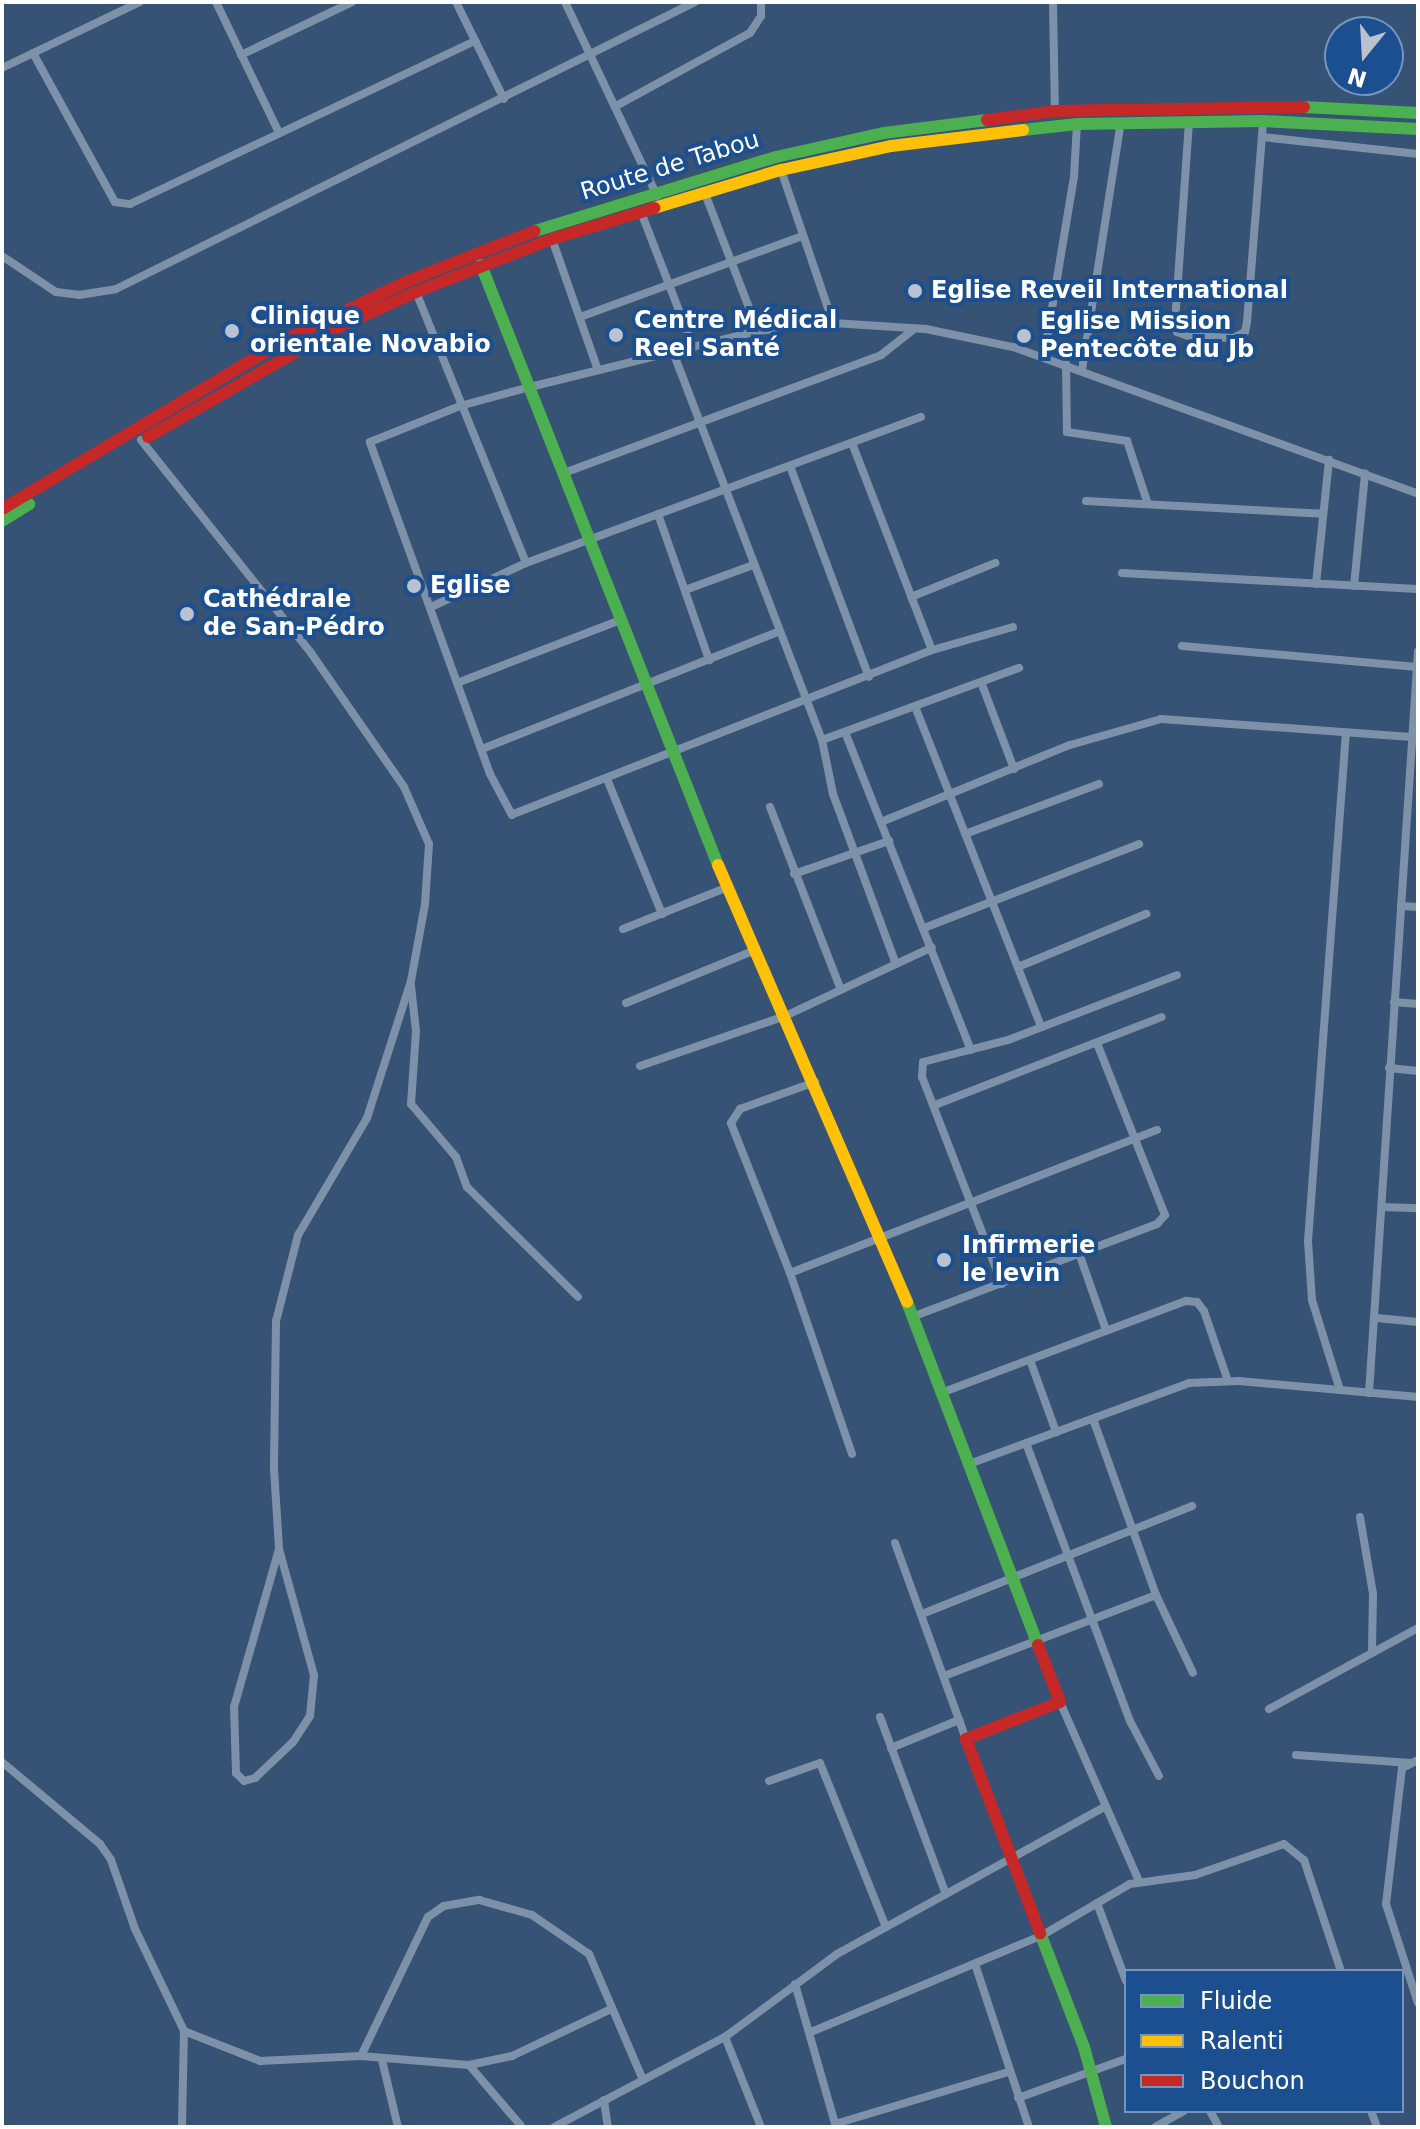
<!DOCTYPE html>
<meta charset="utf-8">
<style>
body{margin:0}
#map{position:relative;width:1420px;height:2129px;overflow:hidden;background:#365274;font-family:"DejaVu Sans",sans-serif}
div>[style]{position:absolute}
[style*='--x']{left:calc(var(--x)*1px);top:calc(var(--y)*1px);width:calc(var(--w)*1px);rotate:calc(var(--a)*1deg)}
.street>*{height:8px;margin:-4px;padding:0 4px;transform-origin:4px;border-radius:4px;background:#7d92a8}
.fast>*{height:12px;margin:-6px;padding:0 6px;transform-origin:6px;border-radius:6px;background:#4caf50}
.slow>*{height:12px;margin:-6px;padding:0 6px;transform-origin:6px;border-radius:6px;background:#ffc107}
.jam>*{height:12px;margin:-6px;padding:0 6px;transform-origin:6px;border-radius:6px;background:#c62828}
.dots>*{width:22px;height:22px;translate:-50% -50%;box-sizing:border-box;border:4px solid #1b4f8f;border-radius:50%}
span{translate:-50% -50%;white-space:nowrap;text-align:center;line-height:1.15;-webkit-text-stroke:8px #1b4f8f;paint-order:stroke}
.street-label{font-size:24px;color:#fff}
.poi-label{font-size:24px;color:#fff;font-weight:700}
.left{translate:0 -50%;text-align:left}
.frame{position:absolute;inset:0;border:4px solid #fff;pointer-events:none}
.legend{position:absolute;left:1124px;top:1969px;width:280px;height:144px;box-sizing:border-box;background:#1b4f8f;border:2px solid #7695bc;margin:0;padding:10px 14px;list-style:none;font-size:24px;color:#fff}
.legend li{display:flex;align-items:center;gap:16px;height:40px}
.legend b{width:40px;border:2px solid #7695bc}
.north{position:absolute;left:1324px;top:16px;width:80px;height:80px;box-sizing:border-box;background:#1b4f8f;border:2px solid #7695bc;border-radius:50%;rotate:198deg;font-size:22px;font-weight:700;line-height:32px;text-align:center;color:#fff}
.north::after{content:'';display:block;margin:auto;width:28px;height:36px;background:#b9c2ce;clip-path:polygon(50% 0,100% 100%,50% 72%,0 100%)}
</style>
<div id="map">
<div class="street">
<i style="--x:216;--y:2;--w:143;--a:64.3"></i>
<i style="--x:456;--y:2;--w:108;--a:63.7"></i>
<i style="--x:565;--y:2;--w:215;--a:64.6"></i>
<i style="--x:1053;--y:2;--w:111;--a:89"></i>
<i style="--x:33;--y:53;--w:170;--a:61.2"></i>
<i style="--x:115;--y:202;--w:15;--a:8"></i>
<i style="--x:130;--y:204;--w:382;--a:-25.3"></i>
<i style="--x:241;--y:55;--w:123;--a:-25.5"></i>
<i style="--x:2;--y:68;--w:153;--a:-25.6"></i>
<i style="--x:616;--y:106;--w:153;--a:-28.6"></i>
<i style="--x:750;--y:33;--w:20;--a:-57"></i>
<i style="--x:761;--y:16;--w:14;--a:-90"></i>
<i style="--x:1189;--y:122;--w:201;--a:94"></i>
<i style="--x:1175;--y:323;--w:9;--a:77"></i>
<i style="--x:1177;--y:332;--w:12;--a:20"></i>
<i style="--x:1188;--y:336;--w:45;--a:2.5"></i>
<i style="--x:1233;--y:338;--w:13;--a:-27"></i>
<i style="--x:1245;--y:332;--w:10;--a:-79"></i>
<i style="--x:1247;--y:322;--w:202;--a:-85.4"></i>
<i style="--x:1262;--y:137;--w:157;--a:6.2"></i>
<i style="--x:781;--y:170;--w:162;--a:71.2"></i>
<i style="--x:704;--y:191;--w:150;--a:68.9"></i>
<i style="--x:641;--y:212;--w:145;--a:68.9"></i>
<i style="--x:552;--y:239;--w:139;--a:70.7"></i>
<i style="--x:2;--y:256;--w:65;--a:33.7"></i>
<i style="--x:56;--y:292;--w:23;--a:7"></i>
<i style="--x:79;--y:295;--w:37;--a:-9"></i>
<i style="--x:116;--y:289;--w:646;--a:-26.37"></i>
<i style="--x:416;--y:292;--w:292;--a:67.9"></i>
<i style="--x:580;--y:317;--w:236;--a:-20"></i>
<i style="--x:673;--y:352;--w:416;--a:69"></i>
<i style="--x:822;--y:740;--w:55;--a:78.5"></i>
<i style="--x:833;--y:794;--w:181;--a:69.7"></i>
<i style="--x:1044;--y:356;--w:182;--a:-80.5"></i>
<i style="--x:1074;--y:176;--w:52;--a:-86.7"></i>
<i style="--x:1066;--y:364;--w:68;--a:89.2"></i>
<i style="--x:1067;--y:432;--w:61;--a:8.5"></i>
<i style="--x:1127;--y:441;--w:66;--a:71.6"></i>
<i style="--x:1082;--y:370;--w:251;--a:-81.1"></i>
<i style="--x:141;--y:440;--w:273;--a:51.4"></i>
<i style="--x:311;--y:653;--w:163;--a:55.2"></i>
<i style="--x:404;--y:787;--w:62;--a:66.3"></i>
<i style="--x:429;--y:844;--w:60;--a:93.8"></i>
<i style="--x:425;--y:904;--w:78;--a:100.3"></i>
<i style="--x:411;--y:981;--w:144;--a:107.8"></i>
<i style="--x:367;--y:1118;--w:136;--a:120.5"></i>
<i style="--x:298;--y:1235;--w:89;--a:104.3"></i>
<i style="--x:276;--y:1321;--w:148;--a:90.8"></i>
<i style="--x:274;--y:1469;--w:80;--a:86.4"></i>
<i style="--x:279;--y:1549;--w:131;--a:74.5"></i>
<i style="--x:314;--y:1675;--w:41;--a:95.6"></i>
<i style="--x:310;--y:1716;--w:31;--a:123"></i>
<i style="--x:293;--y:1742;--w:52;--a:136.5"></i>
<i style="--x:255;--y:1778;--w:11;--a:165"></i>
<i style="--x:244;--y:1781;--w:11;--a:-135"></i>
<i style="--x:236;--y:1773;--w:66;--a:-91.7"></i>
<i style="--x:234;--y:1707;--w:164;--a:-74.1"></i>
<i style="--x:852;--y:443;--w:222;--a:68.9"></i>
<i style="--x:790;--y:466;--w:225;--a:69.5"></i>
<i style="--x:564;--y:473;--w:338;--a:-20.4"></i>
<i style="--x:881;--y:355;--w:42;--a:-38.2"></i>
<i style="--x:1086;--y:501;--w:237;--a:3.1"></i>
<i style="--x:658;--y:514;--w:155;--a:70.7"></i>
<i style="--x:1122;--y:573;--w:296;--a:3.1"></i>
<i style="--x:1316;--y:584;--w:125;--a:-84"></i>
<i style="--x:1354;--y:586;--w:113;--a:-84.4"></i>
<i style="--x:685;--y:590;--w:72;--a:-20.2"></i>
<i style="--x:911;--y:597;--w:91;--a:-22"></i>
<i style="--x:431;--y:607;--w:105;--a:-24.9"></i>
<i style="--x:526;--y:563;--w:421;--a:-20.3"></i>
<i style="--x:1013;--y:627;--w:84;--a:164.1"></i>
<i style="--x:932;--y:650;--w:451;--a:158.6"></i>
<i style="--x:512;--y:815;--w:47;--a:-118.2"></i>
<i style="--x:490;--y:774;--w:353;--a:-109.9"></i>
<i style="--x:370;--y:442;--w:97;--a:-21.8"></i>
<i style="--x:460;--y:406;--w:73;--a:-15.2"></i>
<i style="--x:530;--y:387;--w:235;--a:-13.8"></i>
<i style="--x:758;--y:331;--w:75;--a:-6.1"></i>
<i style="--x:833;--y:323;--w:93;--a:3.7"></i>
<i style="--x:926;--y:329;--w:89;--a:11.7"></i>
<i style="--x:1013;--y:347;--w:431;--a:19.9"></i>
<i style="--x:1182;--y:646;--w:236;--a:5.1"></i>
<i style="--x:981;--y:682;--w:93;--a:69.2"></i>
<i style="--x:457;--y:683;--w:178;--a:-21.1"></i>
<i style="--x:916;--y:709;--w:341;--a:68.5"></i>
<i style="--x:845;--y:732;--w:342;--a:68.4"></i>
<i style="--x:822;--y:740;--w:210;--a:-20.1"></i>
<i style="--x:482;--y:749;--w:318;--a:-21.6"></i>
<i style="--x:607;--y:779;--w:146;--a:67.8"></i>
<i style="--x:770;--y:807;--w:196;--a:68.8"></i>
<i style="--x:881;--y:822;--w:204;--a:-22.2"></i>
<i style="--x:1070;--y:745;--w:95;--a:-15.9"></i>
<i style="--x:1161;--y:719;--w:251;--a:4.1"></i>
<i style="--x:965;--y:834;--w:143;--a:-20.5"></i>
<i style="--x:794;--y:874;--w:101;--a:-19.2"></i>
<i style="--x:1401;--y:906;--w:17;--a:3"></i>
<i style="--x:924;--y:928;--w:231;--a:-21.3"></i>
<i style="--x:623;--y:929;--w:113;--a:-21.8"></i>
<i style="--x:1018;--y:967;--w:139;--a:-22.5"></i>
<i style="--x:411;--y:986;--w:45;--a:83.7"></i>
<i style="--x:416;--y:1031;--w:73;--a:93.9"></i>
<i style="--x:411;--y:1104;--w:70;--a:49.7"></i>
<i style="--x:456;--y:1157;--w:32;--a:70"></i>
<i style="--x:467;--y:1187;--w:156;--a:44.7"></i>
<i style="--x:1394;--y:1002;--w:24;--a:5"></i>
<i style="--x:626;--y:1003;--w:139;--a:-22.3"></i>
<i style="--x:640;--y:1066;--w:153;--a:-19"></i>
<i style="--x:785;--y:1016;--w:162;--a:-25.1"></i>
<i style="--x:1389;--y:1068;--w:29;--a:6"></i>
<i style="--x:935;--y:1105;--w:243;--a:-21.2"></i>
<i style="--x:1382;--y:1207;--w:36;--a:2"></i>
<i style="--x:1079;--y:1253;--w:82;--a:70.7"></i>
<i style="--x:790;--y:1273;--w:161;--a:-111.5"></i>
<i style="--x:731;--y:1123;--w:17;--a:-57"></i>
<i style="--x:740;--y:1109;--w:80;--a:-19.8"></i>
<i style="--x:1002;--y:1284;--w:222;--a:-111.1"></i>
<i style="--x:922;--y:1077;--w:15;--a:-86"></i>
<i style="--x:923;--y:1062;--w:88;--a:-14.5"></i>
<i style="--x:1008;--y:1040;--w:181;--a:-21"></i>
<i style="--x:912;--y:1317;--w:262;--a:-20.8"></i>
<i style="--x:1157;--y:1224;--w:12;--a:-48"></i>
<i style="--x:1165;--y:1215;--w:185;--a:-111.6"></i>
<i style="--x:1377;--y:1318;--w:41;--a:5.6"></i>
<i style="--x:1030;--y:1360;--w:77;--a:70.1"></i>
<i style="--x:1340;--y:1390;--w:94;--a:-107.3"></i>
<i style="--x:1312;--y:1300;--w:59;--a:-93.9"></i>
<i style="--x:1308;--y:1241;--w:510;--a:-85.73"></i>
<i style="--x:941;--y:1393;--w:262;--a:-20.6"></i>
<i style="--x:1186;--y:1301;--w:11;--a:5"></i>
<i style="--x:1197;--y:1302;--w:11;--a:52"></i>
<i style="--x:1204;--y:1311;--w:74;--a:71.1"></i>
<i style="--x:1369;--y:1393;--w:743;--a:-86.22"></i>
<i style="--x:1026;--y:1443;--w:297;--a:69.5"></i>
<i style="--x:1130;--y:1721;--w:62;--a:62.2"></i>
<i style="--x:852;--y:1454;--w:191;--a:-108.9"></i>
<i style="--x:790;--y:1273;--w:394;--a:-21.3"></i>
<i style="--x:969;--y:1464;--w:234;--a:-20.2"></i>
<i style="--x:1189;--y:1383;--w:50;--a:-2.3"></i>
<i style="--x:1239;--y:1381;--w:180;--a:5.1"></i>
<i style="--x:1360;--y:1517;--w:78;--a:80.4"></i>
<i style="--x:1373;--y:1594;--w:59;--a:91"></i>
<i style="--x:895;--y:1543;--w:208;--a:70.1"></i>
<i style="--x:1156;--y:1595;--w:86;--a:64.6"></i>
<i style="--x:922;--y:1614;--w:291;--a:-21.8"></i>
<i style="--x:944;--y:1676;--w:227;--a:-20.9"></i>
<i style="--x:1156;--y:1595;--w:187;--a:-109.7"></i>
<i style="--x:1060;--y:1702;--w:196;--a:66.2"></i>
<i style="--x:1269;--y:1709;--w:170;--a:-28.5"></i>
<i style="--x:880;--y:1717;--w:189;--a:69.6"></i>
<i style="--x:891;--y:1748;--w:74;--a:-22.4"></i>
<i style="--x:1296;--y:1755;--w:115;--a:4"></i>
<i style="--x:1418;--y:1760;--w:18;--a:153"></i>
<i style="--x:1402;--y:1768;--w:137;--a:96.7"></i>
<i style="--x:1386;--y:1904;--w:104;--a:72.1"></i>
<i style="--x:2;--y:1762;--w:128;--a:39.9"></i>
<i style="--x:100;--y:1844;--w:19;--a:55"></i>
<i style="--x:111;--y:1860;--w:73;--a:70.8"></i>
<i style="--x:135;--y:1929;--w:113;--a:64.3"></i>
<i style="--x:184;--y:2031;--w:96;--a:91.2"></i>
<i style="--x:769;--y:1781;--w:54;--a:-19.4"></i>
<i style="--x:820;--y:1763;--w:177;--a:68.1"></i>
<i style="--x:1097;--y:1903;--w:83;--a:69.6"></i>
<i style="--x:975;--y:1964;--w:172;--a:71.7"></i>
<i style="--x:795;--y:1984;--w:149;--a:74"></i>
<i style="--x:184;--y:2031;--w:82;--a:21.5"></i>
<i style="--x:260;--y:2061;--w:101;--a:-2.8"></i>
<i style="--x:361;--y:2056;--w:108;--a:4.8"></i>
<i style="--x:469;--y:2065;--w:82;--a:49.5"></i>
<i style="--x:811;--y:2032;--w:249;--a:-22.7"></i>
<i style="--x:1041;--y:1936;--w:103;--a:-30.3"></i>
<i style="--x:1130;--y:1884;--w:66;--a:-7.9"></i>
<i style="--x:1195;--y:1875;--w:94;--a:-19.2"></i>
<i style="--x:1284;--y:1844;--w:26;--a:39"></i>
<i style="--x:1304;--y:1860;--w:117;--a:71.6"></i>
<i style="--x:725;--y:2037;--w:139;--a:-36.5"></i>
<i style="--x:837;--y:1954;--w:305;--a:-28.8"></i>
<i style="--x:361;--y:2056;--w:154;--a:-64.3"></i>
<i style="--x:428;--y:1917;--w:19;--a:-35"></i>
<i style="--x:444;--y:1906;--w:36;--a:-10"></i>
<i style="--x:479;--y:1900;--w:55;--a:15.8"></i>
<i style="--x:532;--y:1915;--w:69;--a:34.4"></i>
<i style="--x:589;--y:1954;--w:137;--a:66.8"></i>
<i style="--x:382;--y:2060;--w:69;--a:76.6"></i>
<i style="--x:469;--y:2065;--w:44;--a:-11.8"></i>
<i style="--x:512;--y:2056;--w:110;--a:-25.4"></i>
<i style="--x:1018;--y:2098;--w:115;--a:-19.9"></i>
<i style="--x:604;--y:2100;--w:27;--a:82"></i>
<i style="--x:1210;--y:2111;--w:18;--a:61"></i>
<i style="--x:1371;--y:2111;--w:17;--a:69"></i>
<i style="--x:835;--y:2124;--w:181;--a:-16.7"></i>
<i style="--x:554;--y:2127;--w:193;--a:-27.8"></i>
<i style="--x:725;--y:2037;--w:97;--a:68.2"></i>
<i style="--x:1155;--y:2127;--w:33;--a:-29"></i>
</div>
<div class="fast">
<i style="--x:1304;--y:107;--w:114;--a:3"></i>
<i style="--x:1023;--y:130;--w:54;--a:-6.3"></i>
<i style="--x:1077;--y:124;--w:186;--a:-0.9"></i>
<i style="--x:1263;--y:121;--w:155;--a:3"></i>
<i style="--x:535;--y:231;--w:252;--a:-17.1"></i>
<i style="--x:776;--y:157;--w:111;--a:-12.5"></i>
<i style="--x:884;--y:133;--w:104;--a:-7.2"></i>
<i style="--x:481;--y:265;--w:645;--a:68.45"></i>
<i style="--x:2;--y:521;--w:32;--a:-32"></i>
<i style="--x:907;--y:1302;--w:367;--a:69.1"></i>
<i style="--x:1040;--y:1933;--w:122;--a:68.9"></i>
<i style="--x:1084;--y:2047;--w:83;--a:74.6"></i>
</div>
<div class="slow">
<i style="--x:654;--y:208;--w:133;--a:-16.7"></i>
<i style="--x:781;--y:170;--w:113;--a:-12.3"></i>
<i style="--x:891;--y:146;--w:133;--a:-6.9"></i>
<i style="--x:718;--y:865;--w:476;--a:66.6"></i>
</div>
<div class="jam">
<i style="--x:987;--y:120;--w:69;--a:-7.5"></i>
<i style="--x:1055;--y:111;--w:249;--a:-0.9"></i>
<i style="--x:148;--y:437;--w:220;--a:-29.9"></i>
<i style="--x:339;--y:327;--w:85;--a:-24.4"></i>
<i style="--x:416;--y:292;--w:146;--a:-21.3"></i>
<i style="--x:552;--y:239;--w:107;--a:-16.9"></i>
<i style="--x:2;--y:509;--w:334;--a:-30.8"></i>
<i style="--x:289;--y:338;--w:132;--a:-25.6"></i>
<i style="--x:408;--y:281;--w:136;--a:-21.5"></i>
<i style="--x:1038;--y:1645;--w:61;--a:68.9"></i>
<i style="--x:1060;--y:1702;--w:101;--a:158.5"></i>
<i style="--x:966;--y:1739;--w:208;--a:69.1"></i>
</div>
<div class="dots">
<i style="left:915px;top:291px;background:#b9c2ce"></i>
<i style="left:232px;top:331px;background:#b9c2ce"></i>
<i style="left:616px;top:335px;background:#b9c2ce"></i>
<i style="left:1024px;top:336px;background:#b9c2ce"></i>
<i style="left:414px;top:586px;background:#b9c2ce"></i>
<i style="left:187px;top:614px;background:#b9c2ce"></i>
<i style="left:944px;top:1260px;background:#b9c2ce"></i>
</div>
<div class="street-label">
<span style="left:670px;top:166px;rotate:-17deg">Route de Tabou</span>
</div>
<div class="poi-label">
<span class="left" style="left:931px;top:291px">Eglise Reveil International</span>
<span class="left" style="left:250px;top:331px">Clinique<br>orientale Novabio</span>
<span class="left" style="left:634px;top:335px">Centre Médical<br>Reel Santé</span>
<span class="left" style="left:1040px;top:336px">Eglise Mission<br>Pentecôte du Jb</span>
<span class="left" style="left:430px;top:586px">Eglise</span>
<span class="left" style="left:203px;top:614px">Cathédrale<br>de San-Pédro</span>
<span class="left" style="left:962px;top:1260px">Infirmerie<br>le levin</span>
</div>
<div class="frame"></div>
<ul class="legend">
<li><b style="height:10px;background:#4caf50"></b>Fluide</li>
<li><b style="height:10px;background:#ffc107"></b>Ralenti</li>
<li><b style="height:10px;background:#c62828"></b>Bouchon</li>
</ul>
<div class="north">N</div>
</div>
